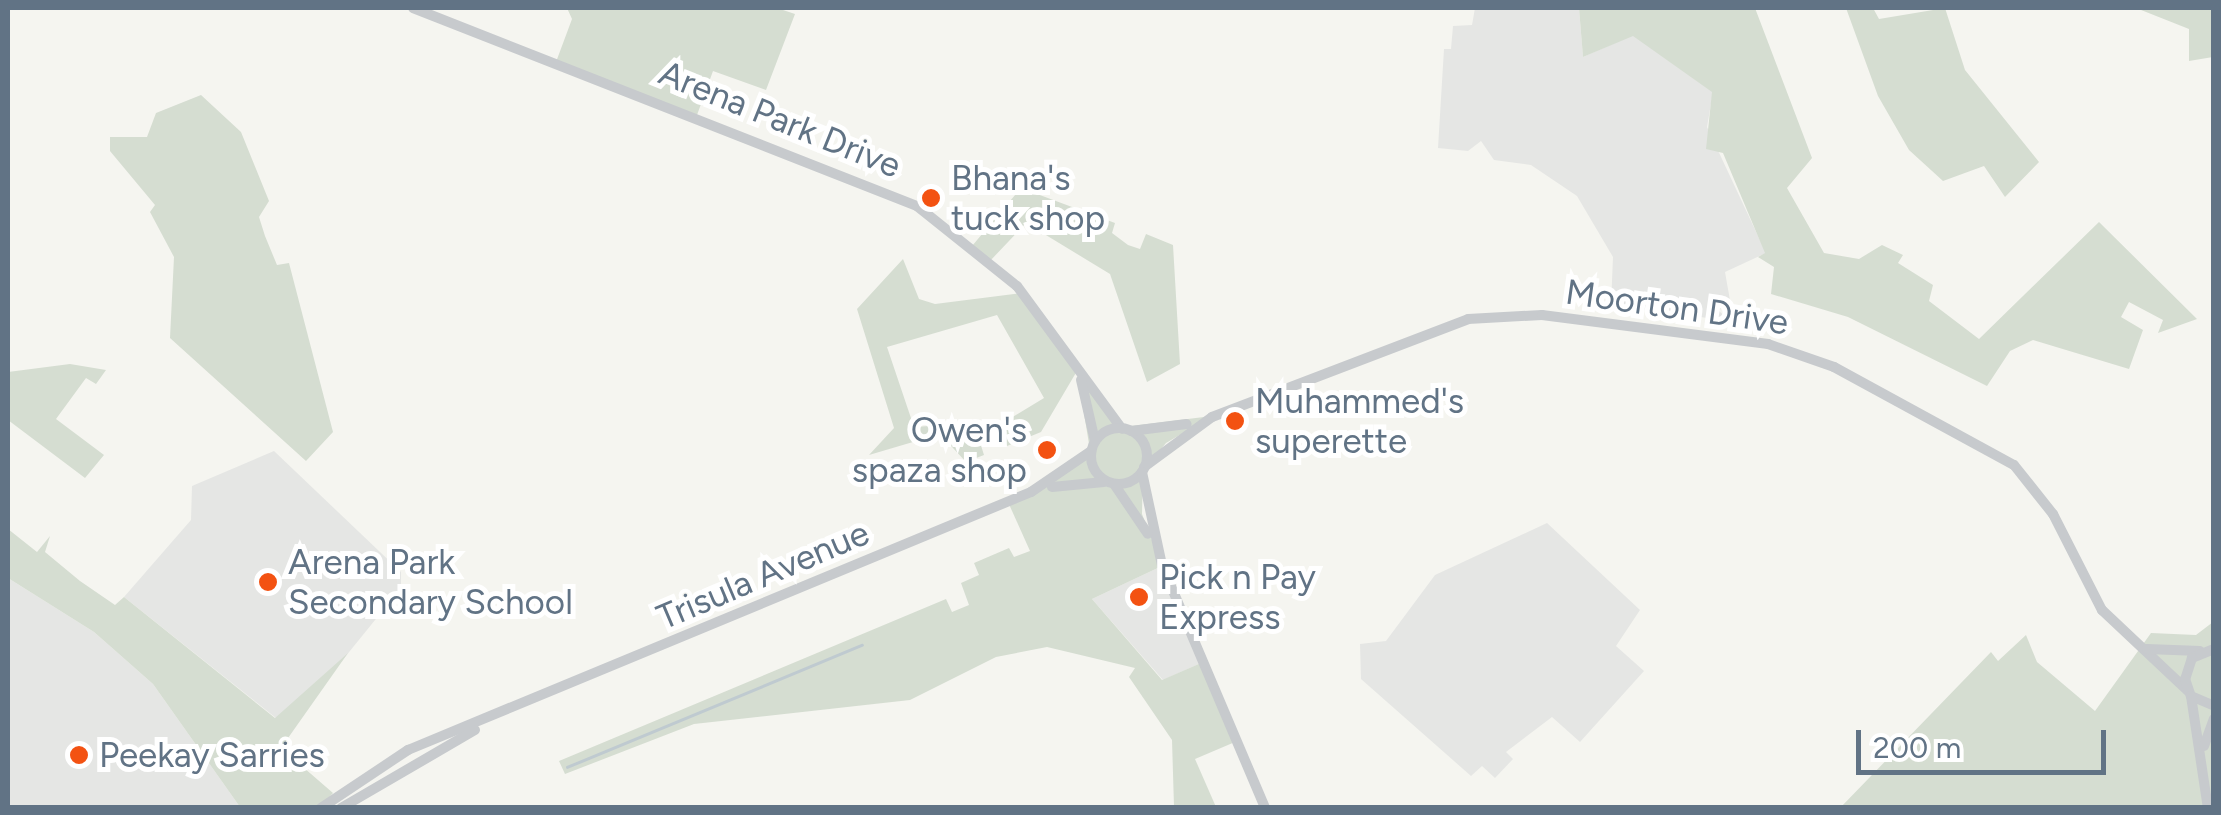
<!DOCTYPE html>
<style>
body{margin:0}
#map{position:relative;width:2221px;height:815px;overflow:hidden;background:#f5f5f0;font-family:Figtree,sans-serif}
div>[style]{position:absolute}
[style*='--x']{left:calc(var(--x)*1px);top:calc(var(--y)*1px);width:calc(var(--w)*1px);rotate:calc(var(--a)*1deg)}
.built>*{inset:0;background:#e5e6e4}
.green>*{inset:0;background:#d5ddd1}
.stream>*{height:2.5px;margin:-1.25px;padding:0 1.25px;transform-origin:1.25px;border-radius:1.25px;background:#bfcad0}
.tertiary>*{height:10px;margin:-5px;padding:0 5px;transform-origin:5px;border-radius:5px;background:#c7cacd}
.tertiary>.ring{margin:-5px;padding:0;box-sizing:content-box;background:none;border:10px solid #c7cacd;border-radius:50%}
.dots>*{width:28px;height:28px;translate:-50% -50%;box-sizing:border-box;border:5px solid #fff;border-radius:50%}
span{translate:-50% -50%;white-space:nowrap;text-align:center;line-height:1.15;-webkit-text-stroke:10px #fff;paint-order:stroke}
.street-label{font-size:35px;color:#617385}
.poi-label{font-size:35px;color:#617385}
.left{translate:0 -50%;text-align:left}
.right{translate:-100% -50%;text-align:right}
.frame{position:absolute;inset:0;border:10px solid #617385;pointer-events:none}
.scale{position:absolute;left:1856px;top:730px;width:250px;height:45px;box-sizing:border-box;border:5px solid #617385;border-top:0;padding-left:12px;font-size:30px;line-height:35px;white-space:nowrap;color:#617385;-webkit-text-stroke:8px #fff;paint-order:stroke}
</style>
<div id="map">
<div class="built">
<i style="clip-path:polygon(1475px 8px,1579px 8px,1583px 57px,1633px 35px,1713px 92px,1707px 127px,1766px 253px,1725px 272px,1731px 306px,1718px 310px,1730px 321px,1611px 305px,1613px 257px,1577px 196px,1531px 165px,1494px 160px,1481px 141px,1468px 151px,1438px 148px,1444px 49px,1451px 49px,1453px 26px,1472px 25px)"></i>
<i style="clip-path:polygon(274px 451px,401px 572px,401px 588px,341px 662px,276px 718px,124px 597px,191px 520px,192px 486px)"></i>
<i style="clip-path:polygon(1547px 523px,1640px 610px,1616px 646px,1644px 671px,1580px 742px,1552px 717px,1506px 752px,1513px 759px,1495px 778px,1482px 766px,1471px 776px,1361px 679px,1360px 644px,1386px 641px,1435px 575px)"></i>
<i style="clip-path:polygon(1162px 566px,1201px 663px,1163px 680px,1092px 599px)"></i>
<i style="clip-path:polygon(8px 578px,94px 632px,153px 684px,240px 807px,8px 808px)"></i>
</div>
<div class="green">
<i style="clip-path:polygon(567px 8px,777px 8px,795px 14px,766px 90px,713px 71px,697px 115px,556px 62px,572px 19px)"></i>
<i style="clip-path:polygon(1579px 8px,1755px 8px,1812px 158px,1787px 188px,1824px 253px,1859px 259px,1882px 245px,1903px 255px,1898px 263px,1933px 285px,1929px 301px,1979px 339px,2099px 222px,2197px 319px,2158px 333px,2163px 320px,2129px 302px,2121px 317px,2143px 330px,2129px 369px,2033px 340px,2010px 351px,1987px 386px,1848px 317px,1771px 294px,1774px 267px,1758px 257px,1765px 253px,1723px 153px,1706px 149px,1712px 92px,1633px 36px,1583px 57px)"></i>
<i style="clip-path:polygon(1846px 8px,1873px 8px,1879px 19px,1945px 8px,1965px 70px,2039px 162px,2005px 197px,1984px 166px,1943px 181px,1909px 150px,1878px 96px)"></i>
<i style="clip-path:polygon(2136px 8px,2213px 8px,2213px 57px,2189px 61px,2189px 29px)"></i>
<i style="clip-path:polygon(201px 95px,241px 132px,269px 201px,259px 217px,265px 236px,277px 265px,289px 263px,333px 432px,306px 461px,170px 338px,174px 257px,150px 212px,155px 205px,110px 151px,110px 137px,147px 137px,156px 113px)"></i>
<i style="clip-path:polygon(1021px 188px,1115px 223px,1112px 233px,1128px 245px,1140px 249px,1146px 234px,1173px 245px,1180px 364px,1147px 382px,1110px 274px,1036px 229px,1025px 224px,990px 261px,972px 246px)"></i>
<i style="clip-path:polygon(evenodd,903px 259px,919px 299px,935px 304px,1021px 293px,1123px 427px,1212px 416px,1166px 443px,1143px 471px,1142px 514px,1162px 566px,1092px 599px,1162px 680px,1201px 663px,1235px 742px,1195px 759px,1216px 807px,1174px 807px,1172px 740px,1129px 677px,1135px 668px,1047px 647px,996px 657px,910px 700px,694px 724px,565px 774px,559px 761px,946px 599px,952px 612px,969px 605px,961px 583px,979px 575px,974px 563px,1009px 548px,1014px 557px,1030px 551px,1008px 502px,1090px 450px,1077px 371px,1041px 432px,1007px 446px,1000px 431px,978px 436px,984px 455px,966px 462px,940px 434px,869px 455px,894px 428px,857px 309px,903px 259px,997px 315px,1044px 398px,1006px 421px,914px 427px,887px 347px,997px 315px)"></i>
<i style="clip-path:polygon(70px 364px,106px 370px,96px 384px,86px 378px,56px 419px,104px 455px,85px 478px,8px 420px,8px 372px)"></i>
<i style="clip-path:polygon(8px 529px,37px 552px,50px 536px,45px 552px,80px 581px,115px 605px,124px 597px,275px 718px,348px 653px,281px 748px,333px 793px,320px 807px,240px 807px,153px 684px,94px 632px,8px 578px)"></i>
<i style="clip-path:polygon(2213px 622px,2213px 807px,1840px 808px,1991px 652px,1998px 661px,2026px 635px,2037px 662px,2095px 711px,2151px 633px,2196px 635px)"></i>
</div>
<div class="stream">
<i style="--x:567;--y:767;--w:319;--a:-22.5"></i>
</div>
<div class="tertiary">
<i style="--x:413;--y:8;--w:541;--a:21.45"></i>
<i style="--x:917;--y:206;--w:128;--a:38.7"></i>
<i style="--x:1017;--y:286;--w:177;--a:53.7"></i>
<i style="--x:1081;--y:380;--w:63;--a:77.1"></i>
<i class="ring" style="left:1091px;top:428px;width:46px;height:46px"></i>
<i style="--x:1131;--y:431;--w:56;--a:-7.1"></i>
<i style="--x:1144;--y:467;--w:84;--a:-36.3"></i>
<i style="--x:1212;--y:417;--w:274;--a:-20.9"></i>
<i style="--x:1468;--y:319;--w:74;--a:-3.1"></i>
<i style="--x:1542;--y:315;--w:228;--a:7.3"></i>
<i style="--x:1768;--y:344;--w:70;--a:19.2"></i>
<i style="--x:1834;--y:367;--w:205;--a:28.6"></i>
<i style="--x:2014;--y:465;--w:63;--a:51.5"></i>
<i style="--x:2053;--y:514;--w:108;--a:63"></i>
<i style="--x:2102;--y:610;--w:118;--a:43.3"></i>
<i style="--x:1142;--y:472;--w:95;--a:77.9"></i>
<i style="--x:1162;--y:565;--w:264;--a:67"></i>
<i style="--x:1114;--y:484;--w:60;--a:55.8"></i>
<i style="--x:1052;--y:487;--w:52;--a:-5.5"></i>
<i style="--x:2147;--y:649;--w:53;--a:2.2"></i>
<i style="--x:2214;--y:649;--w:24;--a:158"></i>
<i style="--x:2192;--y:658;--w:22;--a:108"></i>
<i style="--x:2185;--y:679;--w:18;--a:71"></i>
<i style="--x:2191;--y:696;--w:25;--a:23"></i>
<i style="--x:2191;--y:696;--w:113;--a:81.4"></i>
<i style="--x:2204;--y:746;--w:29;--a:-70"></i>
<i style="--x:321;--y:808;--w:105;--a:-33.7"></i>
<i style="--x:408;--y:750;--w:674;--a:-22.5"></i>
<i style="--x:1031;--y:492;--w:73;--a:-34.3"></i>
<i style="--x:341;--y:808;--w:155;--a:-30.2"></i>
</div>
<div class="dots">
<i style="left:931px;top:198px;background:#f35212"></i>
<i style="left:1235px;top:421px;background:#f35212"></i>
<i style="left:1047px;top:450px;background:#f35212"></i>
<i style="left:268px;top:582px;background:#f35212"></i>
<i style="left:1139px;top:597px;background:#f35212"></i>
<i style="left:79px;top:755px;background:#f35212"></i>
</div>
<div class="street-label">
<span style="left:780px;top:119px;rotate:22deg">Arena Park Drive</span>
<span style="left:1677px;top:307px;rotate:8deg">Moorton Drive</span>
<span style="left:763px;top:575px;rotate:-23deg">Trisula Avenue</span>
</div>
<div class="poi-label">
<span class="left" style="left:951px;top:198px">Bhana's<br>tuck shop</span>
<span class="left" style="left:1255px;top:421px">Muhammed's<br>superette</span>
<span class="right" style="left:1027px;top:450px">Owen's<br>spaza shop</span>
<span class="left" style="left:288px;top:582px">Arena Park<br>Secondary School</span>
<span class="left" style="left:1159px;top:597px">Pick n Pay<br>Express</span>
<span class="left" style="left:99px;top:755px">Peekay Sarries</span>
</div>
<div class="frame"></div>
<div class="scale">200 m</div>
</div>
